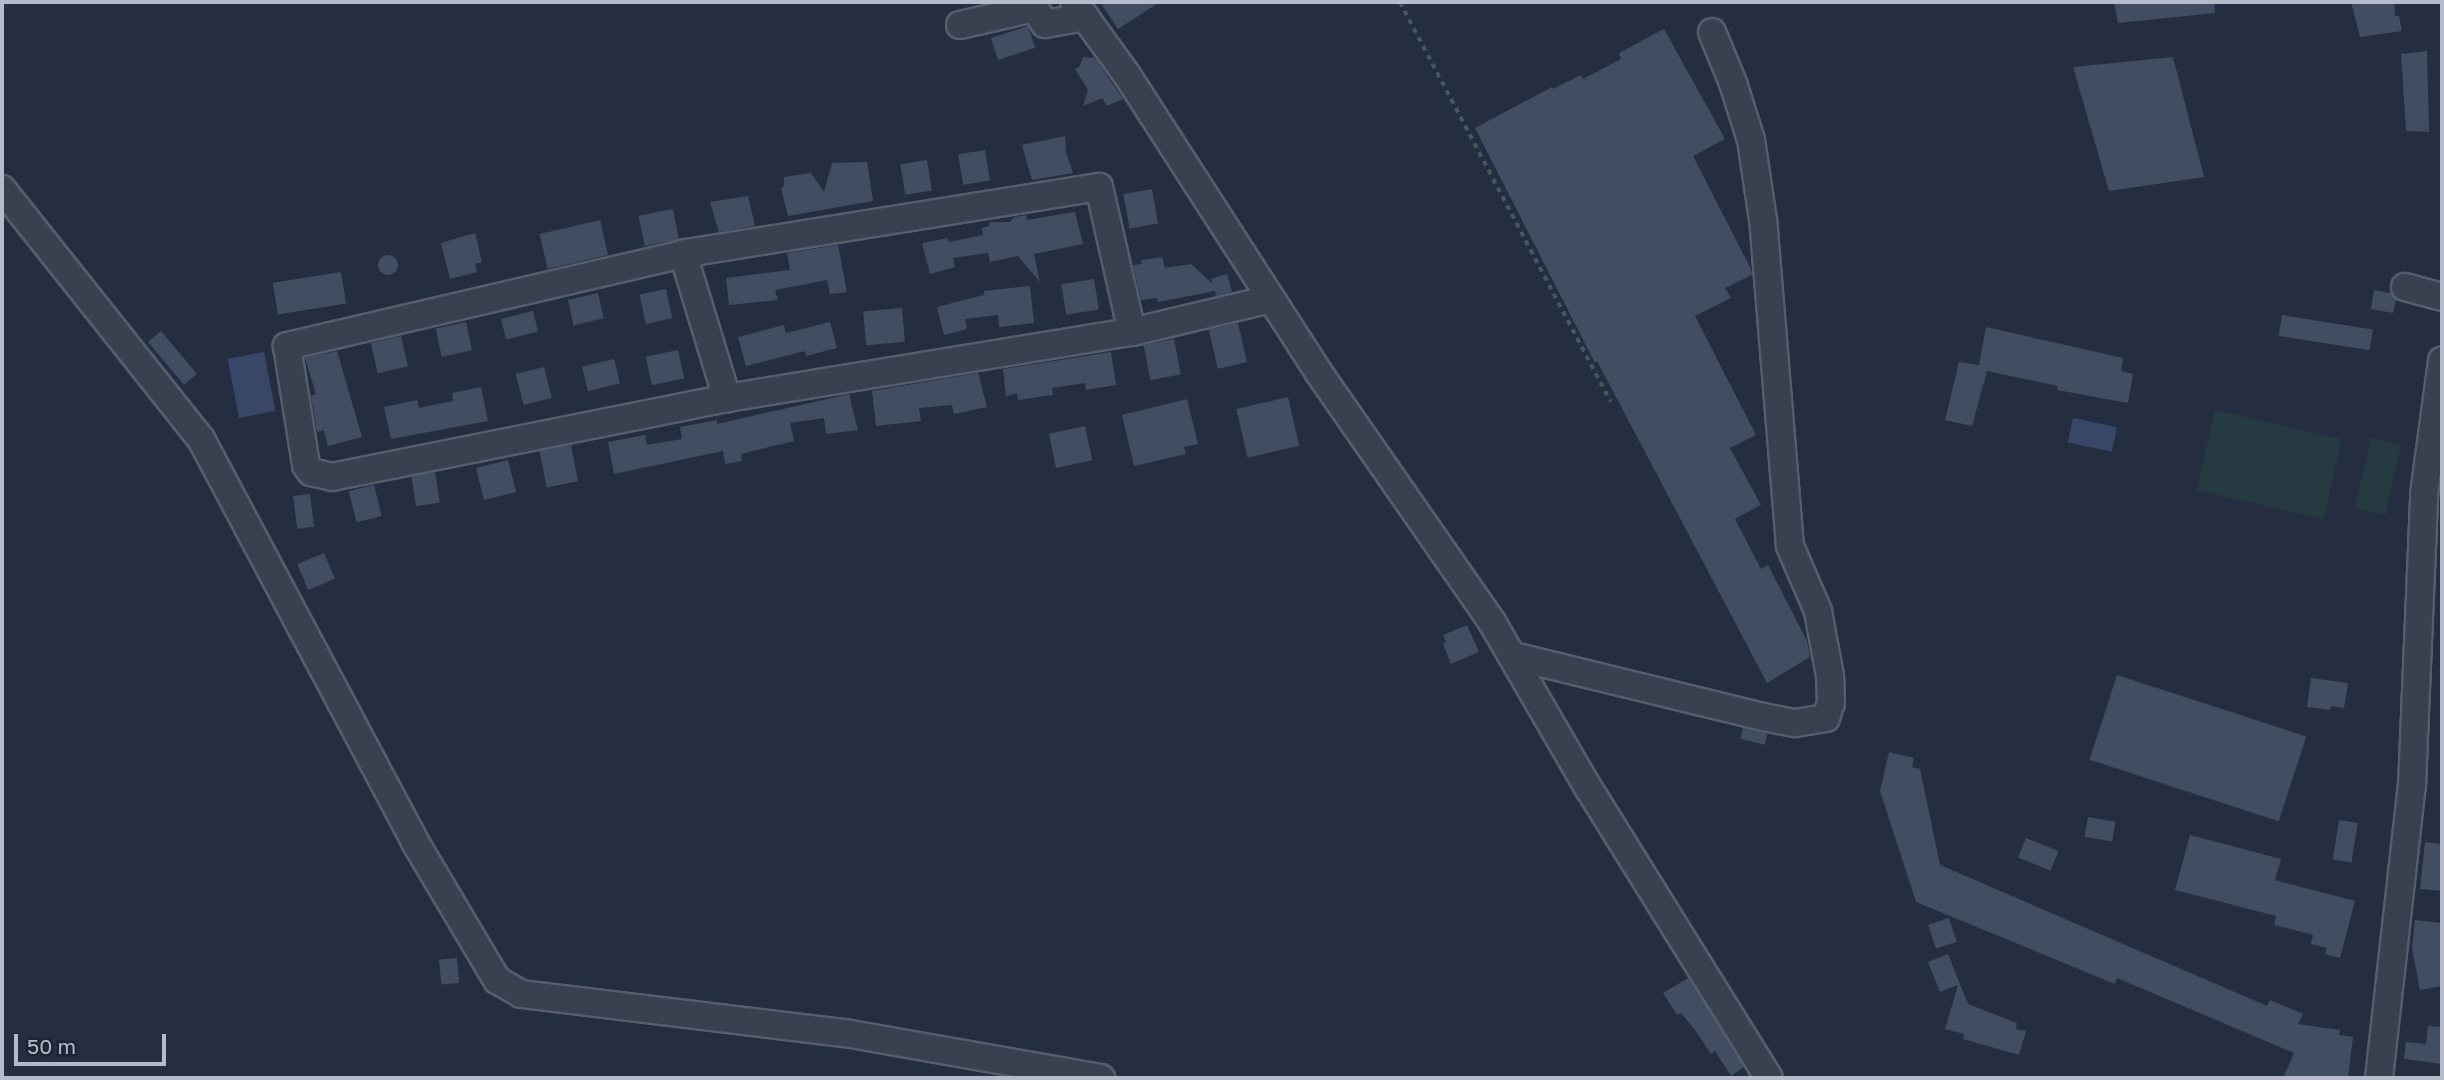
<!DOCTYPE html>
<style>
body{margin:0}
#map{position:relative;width:2444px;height:1080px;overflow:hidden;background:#242e40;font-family:"Golos Text",sans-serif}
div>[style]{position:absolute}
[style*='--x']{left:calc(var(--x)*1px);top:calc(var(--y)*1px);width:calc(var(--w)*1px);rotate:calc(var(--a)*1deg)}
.green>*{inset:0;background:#263b41;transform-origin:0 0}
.water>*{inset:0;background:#384767;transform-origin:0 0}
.building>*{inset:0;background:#434d62;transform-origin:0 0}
.round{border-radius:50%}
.path>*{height:3.5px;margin-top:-1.75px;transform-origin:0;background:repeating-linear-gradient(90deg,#45585e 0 5px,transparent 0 10px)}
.roads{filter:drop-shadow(2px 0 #565e6d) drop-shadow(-2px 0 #565e6d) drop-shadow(0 2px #565e6d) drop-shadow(0 -2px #565e6d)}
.minor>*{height:26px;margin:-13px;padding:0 13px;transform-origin:13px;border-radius:13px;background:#394050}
span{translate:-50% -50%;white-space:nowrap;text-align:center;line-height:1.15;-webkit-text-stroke:6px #1d2535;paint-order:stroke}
.frame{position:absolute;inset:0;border:4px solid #b5bbca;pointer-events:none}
.scale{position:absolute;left:14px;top:1034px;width:152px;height:32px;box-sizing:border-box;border:4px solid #b5bbca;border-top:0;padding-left:9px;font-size:21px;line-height:24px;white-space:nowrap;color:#b5bbca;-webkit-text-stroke:5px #1d2535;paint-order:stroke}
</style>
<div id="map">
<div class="green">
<i style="left:2215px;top:410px;width:130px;height:82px;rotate:13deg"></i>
<i style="left:2371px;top:438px;width:31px;height:72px;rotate:13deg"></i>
</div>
<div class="water">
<i style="left:264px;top:352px;width:60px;height:37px;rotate:79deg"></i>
<i style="left:2073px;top:418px;width:45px;height:25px;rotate:12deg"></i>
</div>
<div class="building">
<i style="clip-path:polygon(1100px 2px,1160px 2px,1118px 29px)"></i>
<i style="clip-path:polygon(2114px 2px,2214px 2px,2215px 13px,2118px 23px)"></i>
<i style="clip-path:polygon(2351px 2px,2394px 2px,2395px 16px,2399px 16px,2402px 31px,2360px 37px)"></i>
<i style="left:1028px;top:26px;width:23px;height:39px;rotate:72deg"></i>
<i style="clip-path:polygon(1664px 29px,1725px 139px,1693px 156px,1751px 269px,1752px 275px,1725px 288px,1731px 298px,1695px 316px,1756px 435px,1730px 448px,1761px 505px,1735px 519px,1761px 569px,1768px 565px,1807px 641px,1810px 657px,1767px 683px,1597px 361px,1595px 363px,1475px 128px,1552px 87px,1553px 89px,1581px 75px,1583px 79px,1621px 59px,1619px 53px)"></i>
<i style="clip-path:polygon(2427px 51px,2429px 132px,2406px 131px,2401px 54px)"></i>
<i style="clip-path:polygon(1083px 57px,1095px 58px,1123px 99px,1107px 106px,1102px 98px,1083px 106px,1088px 90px,1075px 69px,1080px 66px)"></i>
<i style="clip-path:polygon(2173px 57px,2204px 177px,2109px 191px,2073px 67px)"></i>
<i style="clip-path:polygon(1065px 136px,1066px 152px,1073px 173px,1032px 180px,1022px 145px)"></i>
<i style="left:985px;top:150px;width:31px;height:27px;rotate:81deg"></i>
<i style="left:927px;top:160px;width:31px;height:27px;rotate:81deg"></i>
<i style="clip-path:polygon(867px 162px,873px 201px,788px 216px,781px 189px,784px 186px,784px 177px,811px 173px,824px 192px,832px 163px)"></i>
<i style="left:1152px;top:189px;width:35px;height:29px;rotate:80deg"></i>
<i style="clip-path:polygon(748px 196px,755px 226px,719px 232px,710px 202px)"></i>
<i style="left:673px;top:209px;width:31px;height:35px;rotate:79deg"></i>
<i style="clip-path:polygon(1075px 212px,1083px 244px,1034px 254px,1040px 282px,1018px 256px,990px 262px,988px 253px,953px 258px,955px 267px,930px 274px,922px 243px,948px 238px,949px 242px,983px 235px,982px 228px,989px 226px,990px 222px,1010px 222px,1014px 217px,1026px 215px,1027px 220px)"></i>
<i style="left:600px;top:220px;width:36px;height:62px;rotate:77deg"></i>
<i style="clip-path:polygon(475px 233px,482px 262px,475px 264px,477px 272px,450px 279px,441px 243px)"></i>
<i style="clip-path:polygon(838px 245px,847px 292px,830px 294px,827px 280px,775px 290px,778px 300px,729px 305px,726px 278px,790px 270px,787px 253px)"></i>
<i class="round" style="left:378px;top:255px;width:20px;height:20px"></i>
<i style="clip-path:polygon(1162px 257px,1165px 268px,1191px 264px,1213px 284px,1211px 279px,1227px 274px,1232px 292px,1216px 296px,1215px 291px,1158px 302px,1157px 298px,1141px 300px,1133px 265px,1142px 264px,1141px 260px)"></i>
<i style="left:341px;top:272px;width:32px;height:69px;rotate:81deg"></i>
<i style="left:1094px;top:279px;width:31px;height:33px;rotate:81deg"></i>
<i style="clip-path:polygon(1030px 286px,1034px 323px,999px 327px,998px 315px,965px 319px,967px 329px,944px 335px,937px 307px,984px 295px,984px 291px)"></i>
<i style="left:666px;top:289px;width:30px;height:27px;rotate:78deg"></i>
<i style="clip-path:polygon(2374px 290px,2391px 293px,2396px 300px,2393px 313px,2371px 309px)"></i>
<i style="left:598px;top:293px;width:26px;height:31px;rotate:77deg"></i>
<i style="left:902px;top:308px;width:34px;height:39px;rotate:85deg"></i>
<i style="left:533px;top:311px;width:21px;height:33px;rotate:76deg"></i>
<i style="left:2282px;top:315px;width:92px;height:21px;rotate:9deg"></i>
<i style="left:466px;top:322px;width:29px;height:31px;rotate:78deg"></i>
<i style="clip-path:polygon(830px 322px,837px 348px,806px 356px,805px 351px,746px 366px,738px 337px,784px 325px,786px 333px)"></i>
<i style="left:1238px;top:323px;width:40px;height:30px;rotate:77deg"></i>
<i style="clip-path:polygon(1986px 327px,2123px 358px,2121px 371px,2133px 374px,2128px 403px,2057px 390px,2058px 386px,1987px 371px,1972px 426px,1945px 420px,1959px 362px,1979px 365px)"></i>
<i style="left:161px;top:331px;width:56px;height:17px;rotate:50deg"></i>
<i style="left:401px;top:336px;width:31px;height:31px;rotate:77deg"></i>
<i style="left:1174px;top:339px;width:36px;height:31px;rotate:79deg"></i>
<i style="left:678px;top:350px;width:29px;height:33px;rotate:78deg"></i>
<i style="clip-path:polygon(337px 351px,362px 437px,328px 446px,324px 430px,317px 432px,311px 396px,316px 394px,305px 358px)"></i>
<i style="clip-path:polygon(1111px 352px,1116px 385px,1086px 390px,1085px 383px,1052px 388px,1053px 395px,1018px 400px,1017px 393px,1006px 396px,1003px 369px)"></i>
<i style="left:614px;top:359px;width:25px;height:33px;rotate:76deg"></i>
<i style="left:544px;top:367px;width:32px;height:29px;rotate:76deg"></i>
<i style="clip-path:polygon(978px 373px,987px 407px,954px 414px,952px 405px,919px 408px,921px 421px,876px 426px,872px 391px)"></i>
<i style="clip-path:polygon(481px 387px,488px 421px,391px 439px,384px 407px,417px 400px,419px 408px,453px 401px,452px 393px)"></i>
<i style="clip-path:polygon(849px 394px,858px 430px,826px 434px,824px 418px,790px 423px,794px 441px,741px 454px,742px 461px,725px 464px,723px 451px,614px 474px,608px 442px,645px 435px,647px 445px,682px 439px,680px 427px,717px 420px,717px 424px)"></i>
<i style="left:1288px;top:397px;width:50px;height:53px;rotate:77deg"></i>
<i style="clip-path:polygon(1187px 399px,1198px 444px,1184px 447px,1186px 454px,1134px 466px,1122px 415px)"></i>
<i style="left:1085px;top:426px;width:35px;height:37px;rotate:78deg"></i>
<i style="left:571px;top:445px;width:37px;height:32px;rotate:79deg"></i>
<i style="left:508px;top:460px;width:33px;height:33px;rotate:76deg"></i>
<i style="left:435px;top:472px;width:31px;height:24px;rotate:81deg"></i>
<i style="left:374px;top:485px;width:32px;height:26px;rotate:76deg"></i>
<i style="left:310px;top:494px;width:33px;height:17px;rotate:83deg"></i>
<i style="left:324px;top:553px;width:28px;height:29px;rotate:67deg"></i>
<i style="clip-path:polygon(1467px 625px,1479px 652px,1451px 664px,1443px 644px,1446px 642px,1443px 635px)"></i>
<i style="left:2117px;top:675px;width:199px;height:89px;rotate:18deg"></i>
<i style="clip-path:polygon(2311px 678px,2348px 683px,2344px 708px,2331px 706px,2330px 710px,2307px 707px)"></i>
<i style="left:1743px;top:728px;width:25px;height:11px;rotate:14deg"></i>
<i style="clip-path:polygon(1889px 752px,1914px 758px,1912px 767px,1920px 769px,1940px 865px,2267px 1006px,2270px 1000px,2303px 1014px,2298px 1024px,2340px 1030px,2339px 1035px,2353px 1037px,2348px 1078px,2283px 1078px,2294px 1053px,2117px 978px,2115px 984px,1916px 902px,1880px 791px)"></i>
<i style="left:2088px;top:817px;width:28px;height:20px;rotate:10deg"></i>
<i style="left:2339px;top:820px;width:19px;height:40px;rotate:9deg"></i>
<i style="clip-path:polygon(2190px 835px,2281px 859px,2275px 880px,2355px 901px,2340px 958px,2325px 954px,2327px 948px,2311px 944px,2313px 935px,2274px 925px,2276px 916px,2175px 890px)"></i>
<i style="left:2026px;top:838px;width:35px;height:21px;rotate:22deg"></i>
<i style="clip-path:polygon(2425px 842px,2442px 844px,2442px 891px,2420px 889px)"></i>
<i style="left:1949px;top:918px;width:25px;height:22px;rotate:72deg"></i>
<i style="clip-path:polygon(2415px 920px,2442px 923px,2442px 986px,2420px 990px,2412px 948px)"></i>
<i style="clip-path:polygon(1948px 954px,1968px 1004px,2017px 1023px,2016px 1029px,2026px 1031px,2019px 1055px,1963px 1039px,1964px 1034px,1945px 1029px,1958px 985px,1940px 992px,1928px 962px)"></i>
<i style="left:457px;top:958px;width:25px;height:18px;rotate:85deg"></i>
<i style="clip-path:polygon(1688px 978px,1744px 1067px,1731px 1076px,1715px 1051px,1711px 1054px,1695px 1030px,1681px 1013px,1677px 1015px,1663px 993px)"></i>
<i style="clip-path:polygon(2428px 1026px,2442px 1027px,2442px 1064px,2404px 1059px,2406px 1042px,2426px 1044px)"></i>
</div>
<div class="path">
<i style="--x:1400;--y:2;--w:452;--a:62.2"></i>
</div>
<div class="roads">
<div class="minor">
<i style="--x:1074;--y:2;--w:90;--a:54"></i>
<i style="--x:1127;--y:75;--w:354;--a:57.2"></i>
<i style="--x:1319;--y:373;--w:303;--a:55.2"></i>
<i style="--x:1492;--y:622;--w:193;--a:59.9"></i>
<i style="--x:1589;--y:789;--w:340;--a:58.1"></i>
<i style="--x:960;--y:25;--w:77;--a:-12.8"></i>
<i style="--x:1035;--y:8;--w:19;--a:58"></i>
<i style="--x:1045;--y:24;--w:41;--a:-9.9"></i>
<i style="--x:2;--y:189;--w:320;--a:51.5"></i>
<i style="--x:201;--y:439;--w:456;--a:62"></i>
<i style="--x:415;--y:842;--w:161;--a:59.3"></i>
<i style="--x:497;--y:980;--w:28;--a:30"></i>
<i style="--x:521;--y:994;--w:326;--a:6.9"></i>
<i style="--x:845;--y:1033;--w:260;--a:10"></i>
<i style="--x:683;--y:254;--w:151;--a:73"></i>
<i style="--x:2405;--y:287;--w:38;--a:15"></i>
<i style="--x:1132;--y:332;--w:149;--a:-102.8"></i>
<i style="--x:1099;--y:187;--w:421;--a:170.9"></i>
<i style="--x:683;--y:254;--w:407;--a:166.9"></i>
<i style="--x:287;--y:346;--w:121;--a:80.9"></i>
<i style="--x:306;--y:465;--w:9;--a:54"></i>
<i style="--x:311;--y:472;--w:22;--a:13"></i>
<i style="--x:332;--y:477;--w:403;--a:-11.3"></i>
<i style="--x:727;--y:398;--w:410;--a:-9.3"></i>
<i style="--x:1132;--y:332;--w:142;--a:-13.4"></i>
<i style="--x:1513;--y:656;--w:257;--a:13.7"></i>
<i style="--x:1763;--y:717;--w:33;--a:11"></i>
<i style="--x:1795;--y:723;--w:31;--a:-9"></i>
<i style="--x:1826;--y:718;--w:16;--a:-72"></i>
<i style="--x:1831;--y:703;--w:27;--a:-92"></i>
<i style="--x:1830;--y:676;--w:66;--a:-100.5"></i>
<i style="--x:1818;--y:611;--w:71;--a:-113.3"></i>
<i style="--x:1790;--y:546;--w:327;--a:-94.7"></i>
<i style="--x:1763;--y:220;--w:81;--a:-98.5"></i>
<i style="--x:1751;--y:140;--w:60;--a:-107.5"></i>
<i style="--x:1733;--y:83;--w:55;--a:-112.4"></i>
<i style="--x:2379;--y:1078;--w:294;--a:-83.6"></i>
<i style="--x:2412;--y:786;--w:292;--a:-87.6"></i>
<i style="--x:2424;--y:494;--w:135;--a:-82.3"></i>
</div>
</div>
<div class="frame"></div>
<div class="scale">50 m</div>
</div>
